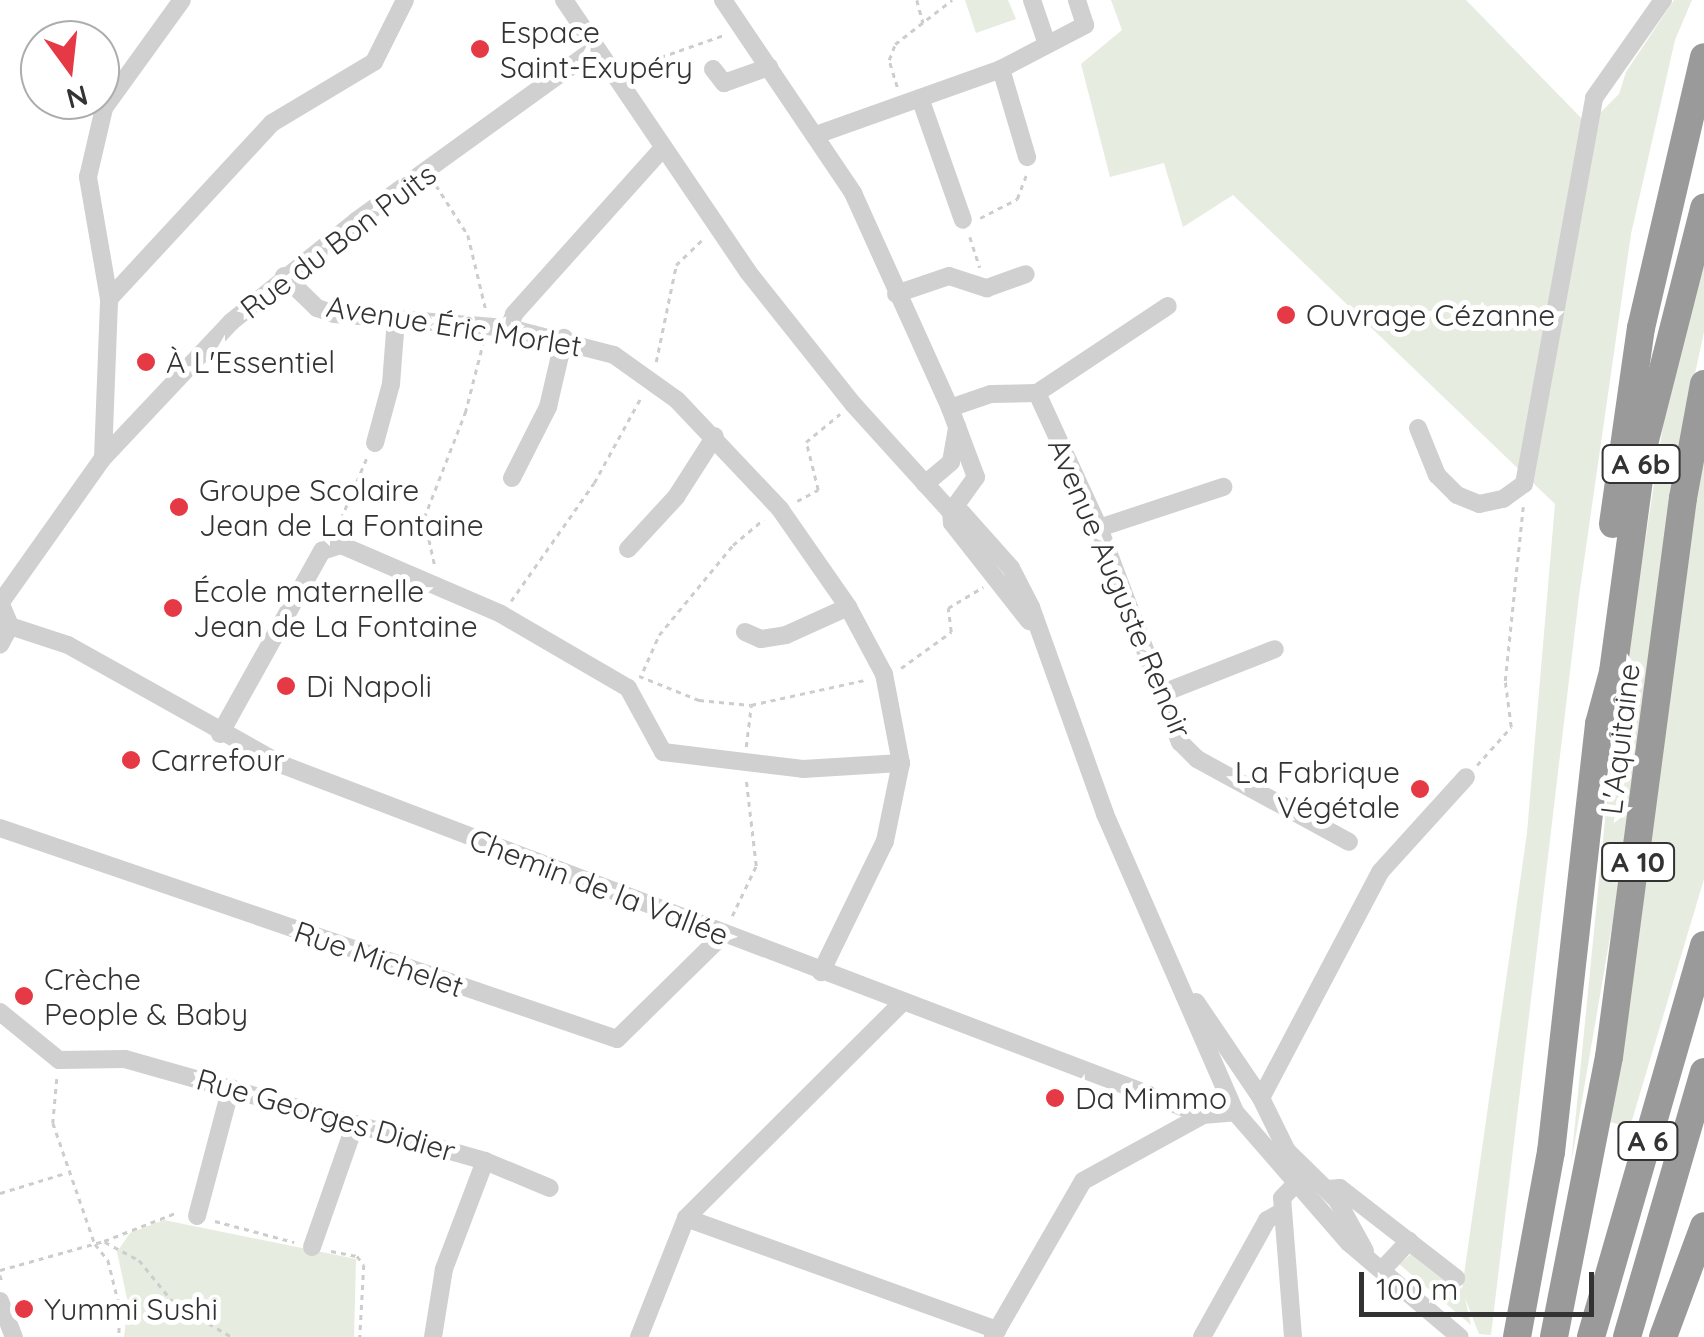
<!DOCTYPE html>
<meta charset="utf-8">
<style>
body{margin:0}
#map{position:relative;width:1704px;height:1337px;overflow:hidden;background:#fff;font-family:Quicksand,sans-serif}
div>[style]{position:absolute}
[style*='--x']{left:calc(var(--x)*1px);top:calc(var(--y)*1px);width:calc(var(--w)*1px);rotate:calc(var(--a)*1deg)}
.green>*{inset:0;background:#e6ecdf}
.path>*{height:2.5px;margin-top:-1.25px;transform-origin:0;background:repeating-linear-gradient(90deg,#cdcdcd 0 5px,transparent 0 10px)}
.minor>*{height:18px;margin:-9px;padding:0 9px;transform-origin:9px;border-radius:9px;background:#d0d0d0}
.highway>*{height:28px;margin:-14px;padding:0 14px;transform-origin:14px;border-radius:14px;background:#9a9a9a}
.dots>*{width:28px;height:28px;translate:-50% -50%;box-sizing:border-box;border:5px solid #fff;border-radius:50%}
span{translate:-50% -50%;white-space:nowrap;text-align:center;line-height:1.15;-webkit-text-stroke:10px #fff;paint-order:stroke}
.shield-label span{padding:2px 8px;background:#fff;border:2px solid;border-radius:8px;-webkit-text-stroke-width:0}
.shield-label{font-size:28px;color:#333;font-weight:700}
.poi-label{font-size:30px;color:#333}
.left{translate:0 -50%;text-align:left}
.right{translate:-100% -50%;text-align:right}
.street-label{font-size:30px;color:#333}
.north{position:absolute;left:20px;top:20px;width:100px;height:100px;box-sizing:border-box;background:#fff;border:2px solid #adadad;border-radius:50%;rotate:165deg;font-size:28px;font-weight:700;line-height:40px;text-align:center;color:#333}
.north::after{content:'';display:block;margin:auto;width:35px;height:45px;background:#e63946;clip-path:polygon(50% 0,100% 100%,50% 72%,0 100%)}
.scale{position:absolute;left:1359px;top:1272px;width:235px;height:45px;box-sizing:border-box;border:5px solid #333;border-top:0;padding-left:12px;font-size:30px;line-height:35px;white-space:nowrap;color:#333;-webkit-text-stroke:8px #fff;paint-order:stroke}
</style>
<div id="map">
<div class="green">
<i style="clip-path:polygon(965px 0,1008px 0,1016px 19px,976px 33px)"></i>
<i style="clip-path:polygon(1111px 0,1466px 0,1588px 125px,1619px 94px,1626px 72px,1674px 0,1692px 0,1675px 40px,1631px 234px,1579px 596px,1491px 1335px,1479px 1334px,1465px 1298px,1471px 1325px,1399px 1264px,1411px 1254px,1462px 1289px,1527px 833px,1555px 504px,1233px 195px,1183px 227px,1164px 163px,1110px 177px,1081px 64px,1122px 30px)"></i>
<i style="clip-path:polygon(1704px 243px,1704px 332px,1673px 475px,1620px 879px,1571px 1164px,1610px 769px,1671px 374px)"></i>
<i style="clip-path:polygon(1704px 439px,1704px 879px,1630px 1127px,1610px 1122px)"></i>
<i style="clip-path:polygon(164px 1220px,356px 1259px,354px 1337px,124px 1337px,128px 1303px,117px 1252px,130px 1233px)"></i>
</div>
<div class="path">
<i style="--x:917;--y:0;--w:24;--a:75"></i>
<i style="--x:632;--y:67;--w:97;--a:-19.2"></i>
<i style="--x:897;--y:87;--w:28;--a:-107"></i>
<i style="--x:889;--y:60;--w:17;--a:-69"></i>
<i style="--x:895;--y:44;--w:72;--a:-37.7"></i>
<i style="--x:436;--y:185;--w:59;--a:57.4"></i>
<i style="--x:468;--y:235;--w:77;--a:76.5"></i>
<i style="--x:980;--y:218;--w:42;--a:-27.2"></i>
<i style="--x:1017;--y:199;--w:26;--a:-69"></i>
<i style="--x:970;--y:237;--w:32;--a:72"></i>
<i style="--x:656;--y:362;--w:99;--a:-78.3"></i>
<i style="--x:676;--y:265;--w:37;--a:-44"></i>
<i style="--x:797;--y:501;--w:24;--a:-28"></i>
<i style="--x:818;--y:490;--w:49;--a:-104"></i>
<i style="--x:806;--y:442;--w:44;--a:-39.5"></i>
<i style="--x:337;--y:528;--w:77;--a:-67.1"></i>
<i style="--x:434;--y:564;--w:47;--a:-102.3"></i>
<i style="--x:424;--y:518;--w:113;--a:-68.7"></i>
<i style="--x:465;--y:413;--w:72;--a:-75.6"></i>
<i style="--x:511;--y:601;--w:144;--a:-54.9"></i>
<i style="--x:594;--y:483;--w:98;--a:-61.3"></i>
<i style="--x:901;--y:668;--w:62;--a:-35.8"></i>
<i style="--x:951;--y:632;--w:24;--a:-97"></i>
<i style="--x:948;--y:608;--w:41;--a:-31"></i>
<i style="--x:643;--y:671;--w:39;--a:-66"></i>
<i style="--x:659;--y:635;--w:117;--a:-50.6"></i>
<i style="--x:733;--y:545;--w:40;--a:-40"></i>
<i style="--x:639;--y:676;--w:65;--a:21.8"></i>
<i style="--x:699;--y:700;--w:52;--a:5.5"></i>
<i style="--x:751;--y:705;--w:117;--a:-12.4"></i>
<i style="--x:746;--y:747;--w:41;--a:-83"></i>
<i style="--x:1477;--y:765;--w:51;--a:-48.2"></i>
<i style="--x:1511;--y:727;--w:46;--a:-97.4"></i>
<i style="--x:1505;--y:681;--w:175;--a:-84.1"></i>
<i style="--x:732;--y:916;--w:55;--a:-64.4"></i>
<i style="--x:756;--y:866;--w:87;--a:-96.6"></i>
<i style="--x:57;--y:1079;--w:44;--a:95.2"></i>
<i style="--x:53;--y:1123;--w:128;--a:70.9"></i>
<i style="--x:95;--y:1244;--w:21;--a:51"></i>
<i style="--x:108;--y:1260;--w:49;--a:76"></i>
<i style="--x:120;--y:1308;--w:29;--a:92"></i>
<i style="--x:0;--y:1193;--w:69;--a:-16.9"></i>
<i style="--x:215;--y:1221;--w:82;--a:14.9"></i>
<i style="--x:105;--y:1242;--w:38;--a:28"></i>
<i style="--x:139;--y:1260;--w:55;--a:50.9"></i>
<i style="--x:174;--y:1303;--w:67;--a:30.4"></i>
<i style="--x:331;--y:1251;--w:26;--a:11"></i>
<i style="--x:357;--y:1256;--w:11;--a:52"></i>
<i style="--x:364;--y:1265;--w:72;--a:93.2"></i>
<i style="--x:0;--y:1270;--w:108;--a:-15.6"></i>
<i style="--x:104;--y:1241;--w:79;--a:-21.4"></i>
<i style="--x:0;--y:1275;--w:10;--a:73"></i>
</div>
<div class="minor">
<i style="--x:564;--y:0;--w:328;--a:55.9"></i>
<i style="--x:748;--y:272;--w:169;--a:51.5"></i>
<i style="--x:853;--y:404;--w:146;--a:47.8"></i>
<i style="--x:951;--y:512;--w:11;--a:85"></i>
<i style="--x:952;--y:523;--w:125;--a:51.8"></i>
<i style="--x:723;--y:0;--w:233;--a:56"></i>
<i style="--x:853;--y:193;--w:236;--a:65.7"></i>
<i style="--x:950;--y:408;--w:74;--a:69.4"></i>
<i style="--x:976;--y:477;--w:43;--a:125.5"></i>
<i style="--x:1032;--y:0;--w:46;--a:71.2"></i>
<i style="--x:713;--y:69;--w:18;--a:52"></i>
<i style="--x:724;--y:83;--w:48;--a:-19.6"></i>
<i style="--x:1001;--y:69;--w:92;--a:73.5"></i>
<i style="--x:920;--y:98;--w:129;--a:70.6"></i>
<i style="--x:816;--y:135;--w:196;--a:-19.6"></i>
<i style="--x:1001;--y:69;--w:95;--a:-27.6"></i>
<i style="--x:1085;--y:25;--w:26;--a:-108"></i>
<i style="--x:284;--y:276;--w:46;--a:44.1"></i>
<i style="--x:317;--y:308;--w:18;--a:19"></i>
<i style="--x:334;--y:314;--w:176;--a:4.6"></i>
<i style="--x:509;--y:328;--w:108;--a:14.4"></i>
<i style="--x:614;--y:355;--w:77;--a:35.5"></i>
<i style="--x:677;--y:400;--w:150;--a:46.6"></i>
<i style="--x:780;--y:509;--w:119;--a:55.2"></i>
<i style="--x:848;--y:607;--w:76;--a:61.8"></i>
<i style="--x:884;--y:674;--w:91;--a:79.2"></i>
<i style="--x:901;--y:763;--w:80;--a:101.6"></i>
<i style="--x:885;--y:841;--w:146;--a:116"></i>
<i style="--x:896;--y:294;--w:56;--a:-18.8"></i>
<i style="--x:949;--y:276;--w:40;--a:18"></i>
<i style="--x:987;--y:288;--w:41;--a:-19.7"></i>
<i style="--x:109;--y:299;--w:124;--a:-99.8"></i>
<i style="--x:88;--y:177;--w:71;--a:-76.9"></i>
<i style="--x:104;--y:108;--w:133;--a:-54.2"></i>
<i style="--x:509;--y:328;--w:15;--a:-70"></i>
<i style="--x:514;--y:314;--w:220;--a:-48.1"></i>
<i style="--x:1037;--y:393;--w:157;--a:-33.6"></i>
<i style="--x:950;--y:408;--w:43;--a:-18.9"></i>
<i style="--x:991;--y:394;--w:46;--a:-1.2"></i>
<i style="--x:1037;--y:393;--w:149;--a:65.3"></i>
<i style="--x:1099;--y:528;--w:229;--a:69.3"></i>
<i style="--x:1180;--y:742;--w:24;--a:45"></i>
<i style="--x:1197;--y:759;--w:173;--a:28.6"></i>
<i style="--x:1418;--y:428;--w:51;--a:68"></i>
<i style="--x:1437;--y:475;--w:28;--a:45"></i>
<i style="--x:1457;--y:495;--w:24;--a:22"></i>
<i style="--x:1479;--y:504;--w:25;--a:-12"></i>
<i style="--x:1503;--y:499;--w:26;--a:-36"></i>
<i style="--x:1524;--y:484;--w:392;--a:-79.7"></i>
<i style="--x:1594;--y:98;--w:120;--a:-54.9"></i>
<i style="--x:375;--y:443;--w:61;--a:-74.8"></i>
<i style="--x:391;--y:384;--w:65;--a:-85.6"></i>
<i style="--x:103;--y:458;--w:159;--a:-87.8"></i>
<i style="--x:109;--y:299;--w:240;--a:-47.2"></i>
<i style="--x:272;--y:123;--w:119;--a:-30.9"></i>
<i style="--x:374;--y:62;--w:69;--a:-63.4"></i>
<i style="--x:512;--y:478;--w:80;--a:-63.1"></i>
<i style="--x:548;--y:407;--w:71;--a:-76.9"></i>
<i style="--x:925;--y:484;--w:34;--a:-40"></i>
<i style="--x:951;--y:462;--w:36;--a:-80"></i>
<i style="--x:951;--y:512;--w:11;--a:5"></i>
<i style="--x:962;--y:513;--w:74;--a:48.3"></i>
<i style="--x:1011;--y:568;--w:44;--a:62.9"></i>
<i style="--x:1031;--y:607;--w:220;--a:70.3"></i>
<i style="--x:1105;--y:814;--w:325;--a:66.4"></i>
<i style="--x:1235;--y:1112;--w:174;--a:49"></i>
<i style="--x:1349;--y:1243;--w:145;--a:40.3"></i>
<i style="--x:1099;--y:528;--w:131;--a:-18.3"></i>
<i style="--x:628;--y:549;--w:71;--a:-47.3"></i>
<i style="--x:676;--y:497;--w:72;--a:-57.4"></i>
<i style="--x:0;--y:602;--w:26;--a:67"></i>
<i style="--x:10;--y:626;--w:21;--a:118"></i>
<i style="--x:1;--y:602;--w:176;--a:-54.7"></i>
<i style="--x:103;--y:458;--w:187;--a:-46.7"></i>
<i style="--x:231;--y:322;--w:161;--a:-38.9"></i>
<i style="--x:356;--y:221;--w:296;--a:-35.8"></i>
<i style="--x:10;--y:626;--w:61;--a:18.1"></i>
<i style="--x:68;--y:645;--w:246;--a:29.2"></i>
<i style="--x:283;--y:765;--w:984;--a:20.83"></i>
<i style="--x:745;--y:632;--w:17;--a:24"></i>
<i style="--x:761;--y:639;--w:25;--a:-9"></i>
<i style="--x:786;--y:635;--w:68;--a:-24.3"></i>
<i style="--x:1163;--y:693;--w:120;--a:-21.4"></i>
<i style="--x:220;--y:734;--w:210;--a:-60.9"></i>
<i style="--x:322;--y:551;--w:20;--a:-18"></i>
<i style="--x:341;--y:545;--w:174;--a:23.3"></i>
<i style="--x:501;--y:614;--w:147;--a:30.2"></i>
<i style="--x:628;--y:688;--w:73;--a:61.3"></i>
<i style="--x:663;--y:752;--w:141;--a:6.9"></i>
<i style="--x:803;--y:769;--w:98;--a:-3.5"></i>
<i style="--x:0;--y:828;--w:652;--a:18.88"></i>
<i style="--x:617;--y:1039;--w:148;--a:-44.5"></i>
<i style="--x:1196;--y:1002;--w:116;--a:55.9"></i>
<i style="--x:1261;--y:1098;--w:59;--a:63.9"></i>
<i style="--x:1287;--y:1151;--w:70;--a:44.4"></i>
<i style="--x:1337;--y:1200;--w:58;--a:61.2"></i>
<i style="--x:0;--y:1012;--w:76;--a:39.1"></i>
<i style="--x:59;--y:1060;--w:66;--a:-0.9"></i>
<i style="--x:125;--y:1059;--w:374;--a:15.8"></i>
<i style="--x:485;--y:1161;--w:116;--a:110.8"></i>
<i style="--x:444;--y:1269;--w:69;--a:99.2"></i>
<i style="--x:1261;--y:1098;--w:255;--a:-62.2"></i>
<i style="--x:1380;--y:872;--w:128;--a:-47.8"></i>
<i style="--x:485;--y:1161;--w:70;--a:22.6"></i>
<i style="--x:1328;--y:1189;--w:12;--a:-5"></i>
<i style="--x:1340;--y:1188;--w:147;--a:37.8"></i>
<i style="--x:197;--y:1216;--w:133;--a:-75.2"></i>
<i style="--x:686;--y:1218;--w:331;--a:19.8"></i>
<i style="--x:312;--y:1247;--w:130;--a:-70.7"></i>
<i style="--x:1382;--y:1270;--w:40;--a:-47"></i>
<i style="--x:0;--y:1301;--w:39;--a:69"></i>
<i style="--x:639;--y:1337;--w:128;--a:-68.4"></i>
<i style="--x:686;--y:1218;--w:303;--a:-44.9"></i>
<i style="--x:993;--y:1337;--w:180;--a:-60"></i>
<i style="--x:1083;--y:1181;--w:137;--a:-28.8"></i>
<i style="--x:1203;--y:1115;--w:32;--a:-5"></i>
<i style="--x:1202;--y:1337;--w:134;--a:-60.9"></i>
<i style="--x:1267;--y:1220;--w:18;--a:-29"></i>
<i style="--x:1293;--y:1337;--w:139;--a:-94.5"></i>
<i style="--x:1282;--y:1198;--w:30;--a:-46"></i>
</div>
<div class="highway">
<i style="--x:1613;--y:524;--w:198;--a:-81.9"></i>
<i style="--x:1641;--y:328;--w:278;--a:-76.9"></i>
<i style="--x:1517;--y:1337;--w:188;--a:-79.6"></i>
<i style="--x:1551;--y:1152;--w:431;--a:-83.6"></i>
<i style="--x:1599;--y:724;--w:54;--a:-74.9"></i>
<i style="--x:1613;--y:672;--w:230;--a:-82.3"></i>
<i style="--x:1644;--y:444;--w:244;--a:-75.7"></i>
<i style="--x:1554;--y:1337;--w:285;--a:-78.9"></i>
<i style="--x:1609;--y:1057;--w:564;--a:-82.46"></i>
<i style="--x:1683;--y:498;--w:116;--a:-79.6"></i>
<i style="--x:1591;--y:1337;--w:408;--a:-73.9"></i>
<i style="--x:1627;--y:1337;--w:276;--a:-73.8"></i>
<i style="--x:1663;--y:1337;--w:118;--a:-69.7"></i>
</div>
<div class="dots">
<i style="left:480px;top:49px;background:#e63946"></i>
<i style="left:1286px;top:315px;background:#e63946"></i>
<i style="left:146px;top:362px;background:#e63946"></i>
<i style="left:179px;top:507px;background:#e63946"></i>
<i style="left:173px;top:608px;background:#e63946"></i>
<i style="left:286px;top:686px;background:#e63946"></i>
<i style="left:131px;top:760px;background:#e63946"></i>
<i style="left:1420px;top:789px;background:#e63946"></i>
<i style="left:24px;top:996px;background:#e63946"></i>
<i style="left:1055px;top:1098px;background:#e63946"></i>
<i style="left:24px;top:1309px;background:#e63946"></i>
</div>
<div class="shield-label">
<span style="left:1641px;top:464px">A 6b</span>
<span style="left:1638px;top:862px">A 10</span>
<span style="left:1648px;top:1141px">A 6</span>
</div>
<div class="poi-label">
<span class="left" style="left:500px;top:49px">Espace<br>Saint-Exupéry</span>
<span class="left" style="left:1306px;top:315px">Ouvrage Cézanne</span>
<span class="left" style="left:166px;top:362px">À L'Essentiel</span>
<span class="left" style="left:199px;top:507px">Groupe Scolaire<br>Jean de La Fontaine</span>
<span class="left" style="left:193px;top:608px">École maternelle<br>Jean de La Fontaine</span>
<span class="left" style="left:306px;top:686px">Di Napoli</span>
<span class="left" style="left:151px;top:760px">Carrefour</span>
<span class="right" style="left:1400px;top:789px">La Fabrique<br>Végétale</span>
<span class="left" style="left:44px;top:996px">Crèche<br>People &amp; Baby</span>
<span class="left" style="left:1075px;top:1098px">Da Mimmo</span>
<span class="left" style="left:44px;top:1309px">Yummi Sushi</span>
</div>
<div class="street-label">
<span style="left:338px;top:241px;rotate:-37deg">Rue du Bon Puits</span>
<span style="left:454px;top:326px;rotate:9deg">Avenue Éric Morlet</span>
<span style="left:1120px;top:588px;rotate:67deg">Avenue Auguste Renoir</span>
<span style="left:1620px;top:739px;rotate:-83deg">L'Aquitaine</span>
<span style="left:599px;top:887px;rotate:21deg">Chemin de la Vallée</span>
<span style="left:379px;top:959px;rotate:19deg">Rue Michelet</span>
<span style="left:326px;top:1115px;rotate:16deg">Rue Georges Didier</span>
</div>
<div class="north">N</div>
<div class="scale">100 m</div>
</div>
